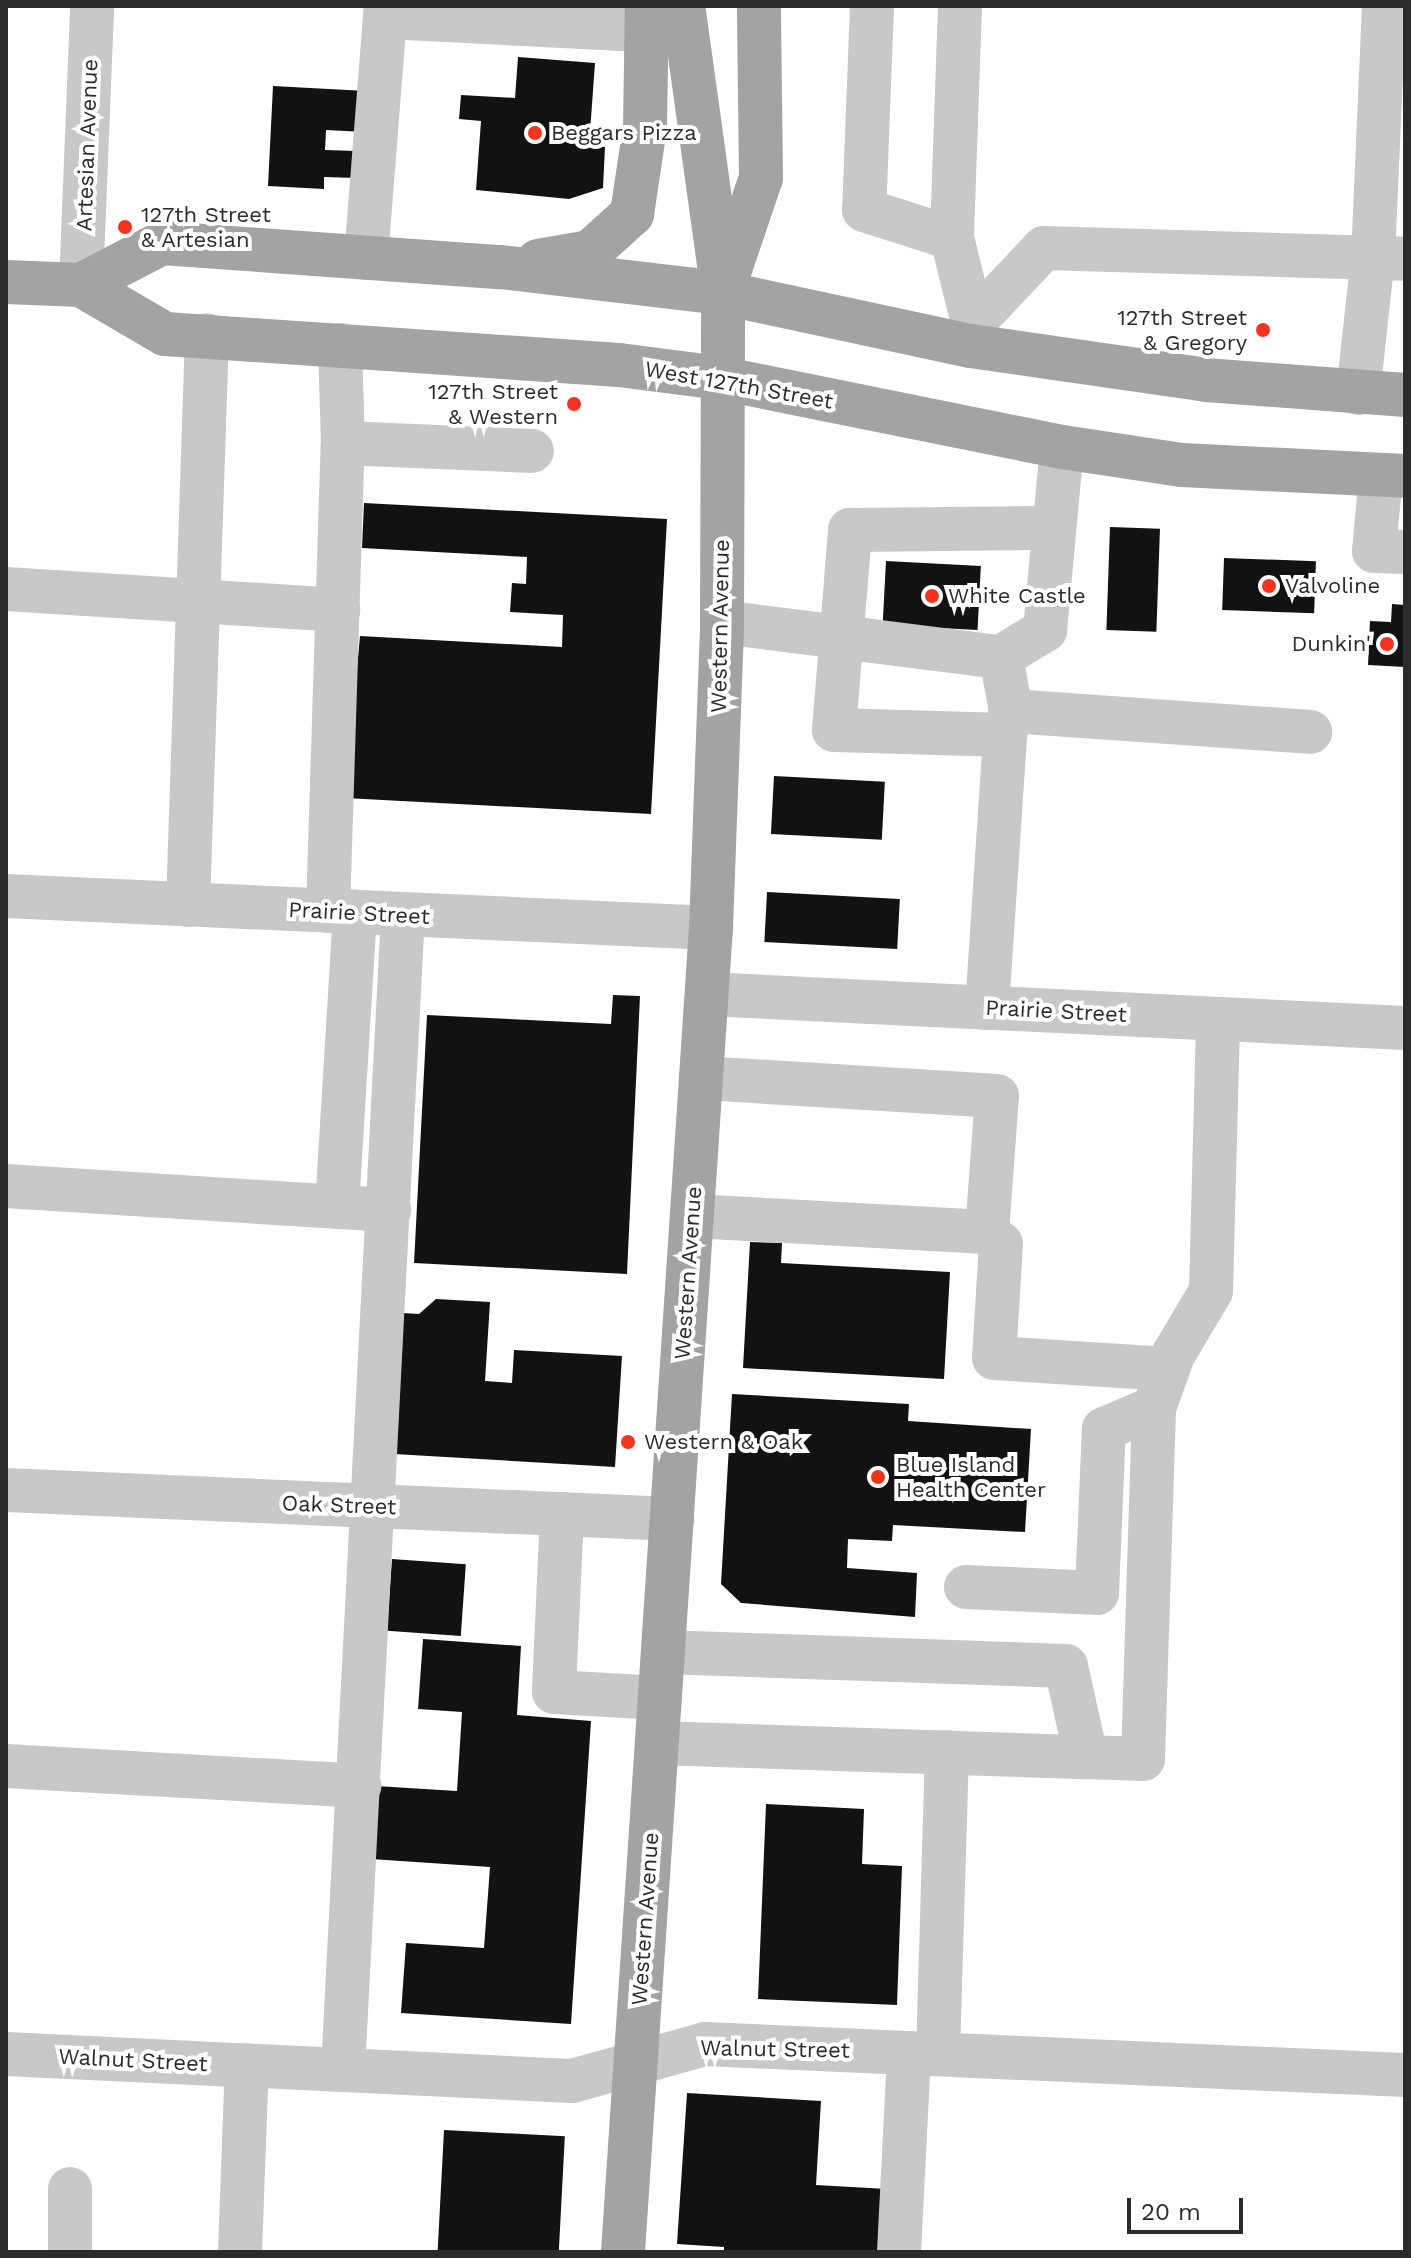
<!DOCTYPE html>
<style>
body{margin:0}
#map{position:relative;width:1411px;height:2258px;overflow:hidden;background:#fff;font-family:"Work Sans",sans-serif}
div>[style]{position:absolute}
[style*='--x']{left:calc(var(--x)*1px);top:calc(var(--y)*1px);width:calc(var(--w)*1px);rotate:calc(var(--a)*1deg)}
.building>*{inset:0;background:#121212;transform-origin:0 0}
.minor>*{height:44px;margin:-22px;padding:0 22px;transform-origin:22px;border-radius:22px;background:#c8c8c8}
.major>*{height:44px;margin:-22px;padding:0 22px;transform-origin:22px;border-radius:22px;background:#a3a3a3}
.dots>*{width:22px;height:22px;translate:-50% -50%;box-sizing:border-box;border:4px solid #fff;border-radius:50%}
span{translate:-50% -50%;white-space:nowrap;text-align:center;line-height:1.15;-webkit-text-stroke:8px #fff;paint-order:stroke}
.poi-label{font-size:22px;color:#2b2b2b}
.left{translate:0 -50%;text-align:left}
.right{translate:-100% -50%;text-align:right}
.street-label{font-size:22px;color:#2b2b2b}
.frame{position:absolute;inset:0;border:8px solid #2b2b2b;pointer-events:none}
.scale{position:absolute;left:1127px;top:2198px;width:116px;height:36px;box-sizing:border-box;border:4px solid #2b2b2b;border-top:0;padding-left:10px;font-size:24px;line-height:28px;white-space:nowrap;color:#2b2b2b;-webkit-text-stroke:6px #fff;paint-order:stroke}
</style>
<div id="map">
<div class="building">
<i style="clip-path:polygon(518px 57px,595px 63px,589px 146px,605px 147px,603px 188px,569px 199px,476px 190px,481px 121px,459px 119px,461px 95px,515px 98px)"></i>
<i style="clip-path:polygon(273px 86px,366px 91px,364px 132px,326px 130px,325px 150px,357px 151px,356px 178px,324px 177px,324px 189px,268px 186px)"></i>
<i style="clip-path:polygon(364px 503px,667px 519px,651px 814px,345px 798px,360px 636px,562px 647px,563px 615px,510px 612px,512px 583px,526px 584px,527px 557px,362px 548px)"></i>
<i style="left:1110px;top:527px;width:50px;height:103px;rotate:2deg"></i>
<i style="left:1224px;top:558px;width:92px;height:52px;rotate:2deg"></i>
<i style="left:886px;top:561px;width:95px;height:64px;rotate:3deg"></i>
<i style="clip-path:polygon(1392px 604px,1405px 605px,1405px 667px,1368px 665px,1370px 621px,1391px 622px)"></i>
<i style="left:774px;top:776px;width:111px;height:58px;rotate:3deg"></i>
<i style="left:767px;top:892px;width:133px;height:50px;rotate:3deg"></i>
<i style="clip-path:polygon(613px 995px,640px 996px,627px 1274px,414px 1263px,427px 1015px,611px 1024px)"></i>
<i style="clip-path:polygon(750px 1242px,782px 1243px,781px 1263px,950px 1272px,944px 1379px,743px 1368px)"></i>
<i style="clip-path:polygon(436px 1299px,490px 1302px,485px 1381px,512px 1383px,514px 1350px,622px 1356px,615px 1467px,394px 1454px,403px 1313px,419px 1314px)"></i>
<i style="clip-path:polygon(732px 1394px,909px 1404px,908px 1421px,1031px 1429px,1025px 1532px,893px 1525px,892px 1541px,848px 1539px,847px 1568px,917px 1573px,915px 1617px,741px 1603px,721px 1584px)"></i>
<i style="left:392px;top:1559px;width:74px;height:72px;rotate:4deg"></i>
<i style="clip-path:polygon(423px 1639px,521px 1646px,517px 1715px,591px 1721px,571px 2024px,401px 2013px,406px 1943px,484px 1948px,490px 1867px,371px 1859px,376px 1786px,457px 1791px,462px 1712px,418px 1709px)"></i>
<i style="clip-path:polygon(766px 1804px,864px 1809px,862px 1864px,902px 1866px,897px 2005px,758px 1999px)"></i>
<i style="clip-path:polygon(687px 2093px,821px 2101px,816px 2185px,887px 2189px,883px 2252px,724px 2252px,724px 2247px,677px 2244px)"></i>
<i style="left:444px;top:2130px;width:121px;height:122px;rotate:3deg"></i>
</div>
<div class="minor">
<i style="--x:872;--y:6;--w:204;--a:92.2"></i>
<i style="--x:864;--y:210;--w:92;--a:17.7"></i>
<i style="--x:960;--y:6;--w:232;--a:92"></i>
<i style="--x:952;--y:238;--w:88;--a:76.1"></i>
<i style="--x:973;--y:323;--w:22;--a:95"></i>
<i style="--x:386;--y:17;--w:260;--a:2.9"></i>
<i style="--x:366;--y:258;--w:253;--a:-85.5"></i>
<i style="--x:81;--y:285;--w:279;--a:-87.7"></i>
<i style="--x:973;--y:323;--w:103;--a:-46.6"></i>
<i style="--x:1044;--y:248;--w:361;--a:1.7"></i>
<i style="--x:1358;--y:393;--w:136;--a:-83.7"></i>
<i style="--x:1373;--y:258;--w:252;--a:-87.5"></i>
<i style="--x:343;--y:443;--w:189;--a:2.4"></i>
<i style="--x:1381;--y:475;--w:76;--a:95.3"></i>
<i style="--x:1374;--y:551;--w:31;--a:2"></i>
<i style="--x:6;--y:589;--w:333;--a:3.6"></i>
<i style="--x:722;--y:622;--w:281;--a:7.2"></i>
<i style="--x:1001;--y:657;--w:52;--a:-31.5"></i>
<i style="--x:1045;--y:630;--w:184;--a:-84.7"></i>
<i style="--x:1011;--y:711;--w:300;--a:4"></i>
<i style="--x:1005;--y:735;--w:171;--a:-178.3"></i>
<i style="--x:834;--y:730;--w:201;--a:-85.4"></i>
<i style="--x:850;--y:530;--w:203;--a:-0.6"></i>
<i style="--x:6;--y:896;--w:706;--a:2.6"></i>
<i style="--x:188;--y:905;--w:570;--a:-88.09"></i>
<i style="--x:328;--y:911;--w:468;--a:-88.2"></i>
<i style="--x:343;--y:443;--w:98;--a:-91.8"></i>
<i style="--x:707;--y:994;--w:699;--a:2.79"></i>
<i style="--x:987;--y:1008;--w:274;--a:-86.2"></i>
<i style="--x:1005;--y:735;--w:25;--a:-76"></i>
<i style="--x:1011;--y:711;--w:55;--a:-100.5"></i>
<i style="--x:6;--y:1186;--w:384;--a:3.6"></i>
<i style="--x:337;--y:1207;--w:296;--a:-86.5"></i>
<i style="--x:692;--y:1216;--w:295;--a:3.1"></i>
<i style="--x:987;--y:1232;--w:136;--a:-85.8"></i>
<i style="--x:997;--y:1096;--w:297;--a:-176.5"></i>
<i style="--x:987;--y:1232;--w:18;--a:41"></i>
<i style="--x:1001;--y:1244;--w:114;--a:93.5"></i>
<i style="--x:994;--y:1358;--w:174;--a:3.6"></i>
<i style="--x:6;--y:1490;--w:667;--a:2.49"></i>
<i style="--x:562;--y:1514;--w:178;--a:92.6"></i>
<i style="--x:554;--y:1692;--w:106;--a:3.2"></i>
<i style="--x:966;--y:1587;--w:131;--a:2.6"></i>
<i style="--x:1097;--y:1593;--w:164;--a:-87.6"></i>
<i style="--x:1104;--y:1429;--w:54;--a:-22.8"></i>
<i style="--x:657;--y:1743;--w:429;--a:1.9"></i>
<i style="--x:1086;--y:1757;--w:93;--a:-102.4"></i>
<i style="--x:1066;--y:1666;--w:403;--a:-178"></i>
<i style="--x:1086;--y:1757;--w:57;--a:2"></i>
<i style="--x:1143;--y:1759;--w:351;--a:-88.2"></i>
<i style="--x:1154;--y:1408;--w:56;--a:-70.3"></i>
<i style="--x:1173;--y:1355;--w:74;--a:-59.3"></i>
<i style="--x:1211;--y:1291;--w:272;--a:-88.5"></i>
<i style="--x:6;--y:1766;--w:354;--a:3.2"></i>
<i style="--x:6;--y:2054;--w:567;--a:2.73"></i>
<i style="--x:572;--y:2081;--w:138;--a:-15.5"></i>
<i style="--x:705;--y:2044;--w:701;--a:2.54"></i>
<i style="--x:938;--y:2054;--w:302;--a:-88.3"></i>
<i style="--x:343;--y:2070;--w:1157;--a:-87.03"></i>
<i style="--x:70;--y:2189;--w:63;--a:90"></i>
<i style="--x:240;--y:2252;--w:187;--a:-87.9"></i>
<i style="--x:899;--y:2252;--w:199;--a:-87.1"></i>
</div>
<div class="major">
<i style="--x:538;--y:261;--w:53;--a:-9.8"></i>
<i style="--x:590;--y:252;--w:57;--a:-42.1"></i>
<i style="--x:632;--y:214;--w:88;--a:-81.5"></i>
<i style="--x:645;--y:127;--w:121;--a:-89.1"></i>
<i style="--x:6;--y:282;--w:75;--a:2.3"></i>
<i style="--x:81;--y:285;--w:97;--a:30.3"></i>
<i style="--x:165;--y:334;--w:455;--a:3.9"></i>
<i style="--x:619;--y:365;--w:102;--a:7.3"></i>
<i style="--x:720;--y:378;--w:349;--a:11.4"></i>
<i style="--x:1062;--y:447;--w:121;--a:8.5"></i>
<i style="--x:1182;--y:465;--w:223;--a:2.8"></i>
<i style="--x:81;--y:285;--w:91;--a:-27.4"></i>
<i style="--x:162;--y:243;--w:339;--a:4.1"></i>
<i style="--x:500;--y:267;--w:225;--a:6.7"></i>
<i style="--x:723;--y:293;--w:254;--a:12.1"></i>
<i style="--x:971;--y:346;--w:237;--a:8.2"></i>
<i style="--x:1206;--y:380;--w:200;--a:4.3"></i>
<i style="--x:723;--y:290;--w:118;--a:-71.3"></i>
<i style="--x:761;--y:178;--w:172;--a:-90.7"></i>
<i style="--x:623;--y:2252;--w:1327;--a:-86.2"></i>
<i style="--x:711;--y:928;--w:306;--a:-87.9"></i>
<i style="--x:722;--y:622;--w:329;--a:-89.8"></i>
<i style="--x:723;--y:293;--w:290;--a:-97.9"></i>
</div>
<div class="dots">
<i style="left:535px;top:133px;background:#f2331e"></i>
<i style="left:125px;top:227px;background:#f2331e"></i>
<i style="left:1263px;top:330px;background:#f2331e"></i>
<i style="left:574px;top:404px;background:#f2331e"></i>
<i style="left:1269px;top:586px;background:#f2331e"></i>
<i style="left:932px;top:596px;background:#f2331e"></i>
<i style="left:1387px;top:644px;background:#f2331e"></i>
<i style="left:628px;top:1442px;background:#f2331e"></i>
<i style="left:878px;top:1477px;background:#f2331e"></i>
</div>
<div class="poi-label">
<span class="left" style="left:551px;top:133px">Beggars Pizza</span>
<span class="left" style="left:141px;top:227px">127th Street<br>&amp; Artesian</span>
<span class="right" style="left:1247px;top:330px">127th Street<br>&amp; Gregory</span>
<span class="right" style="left:558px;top:404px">127th Street<br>&amp; Western</span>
<span class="left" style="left:1285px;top:586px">Valvoline</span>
<span class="left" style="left:948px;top:596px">White Castle</span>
<span class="right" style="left:1371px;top:644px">Dunkin'</span>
<span class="left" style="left:644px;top:1442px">Western &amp; Oak</span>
<span class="left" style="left:896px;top:1477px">Blue Island<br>Health Center</span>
</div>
<div class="street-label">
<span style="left:87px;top:145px;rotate:-88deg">Artesian Avenue</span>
<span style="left:739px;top:385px;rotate:10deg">West 127th Street</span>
<span style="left:720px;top:626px;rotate:-89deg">Western Avenue</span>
<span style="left:359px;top:913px;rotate:3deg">Prairie Street</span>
<span style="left:1056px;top:1011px;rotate:3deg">Prairie Street</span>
<span style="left:688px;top:1273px;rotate:-86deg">Western Avenue</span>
<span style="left:339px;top:1505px;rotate:2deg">Oak Street</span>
<span style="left:645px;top:1919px;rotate:-86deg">Western Avenue</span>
<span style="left:775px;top:2049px;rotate:1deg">Walnut Street</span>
<span style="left:133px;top:2060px;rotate:3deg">Walnut Street</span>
</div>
<div class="frame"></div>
<div class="scale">20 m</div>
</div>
